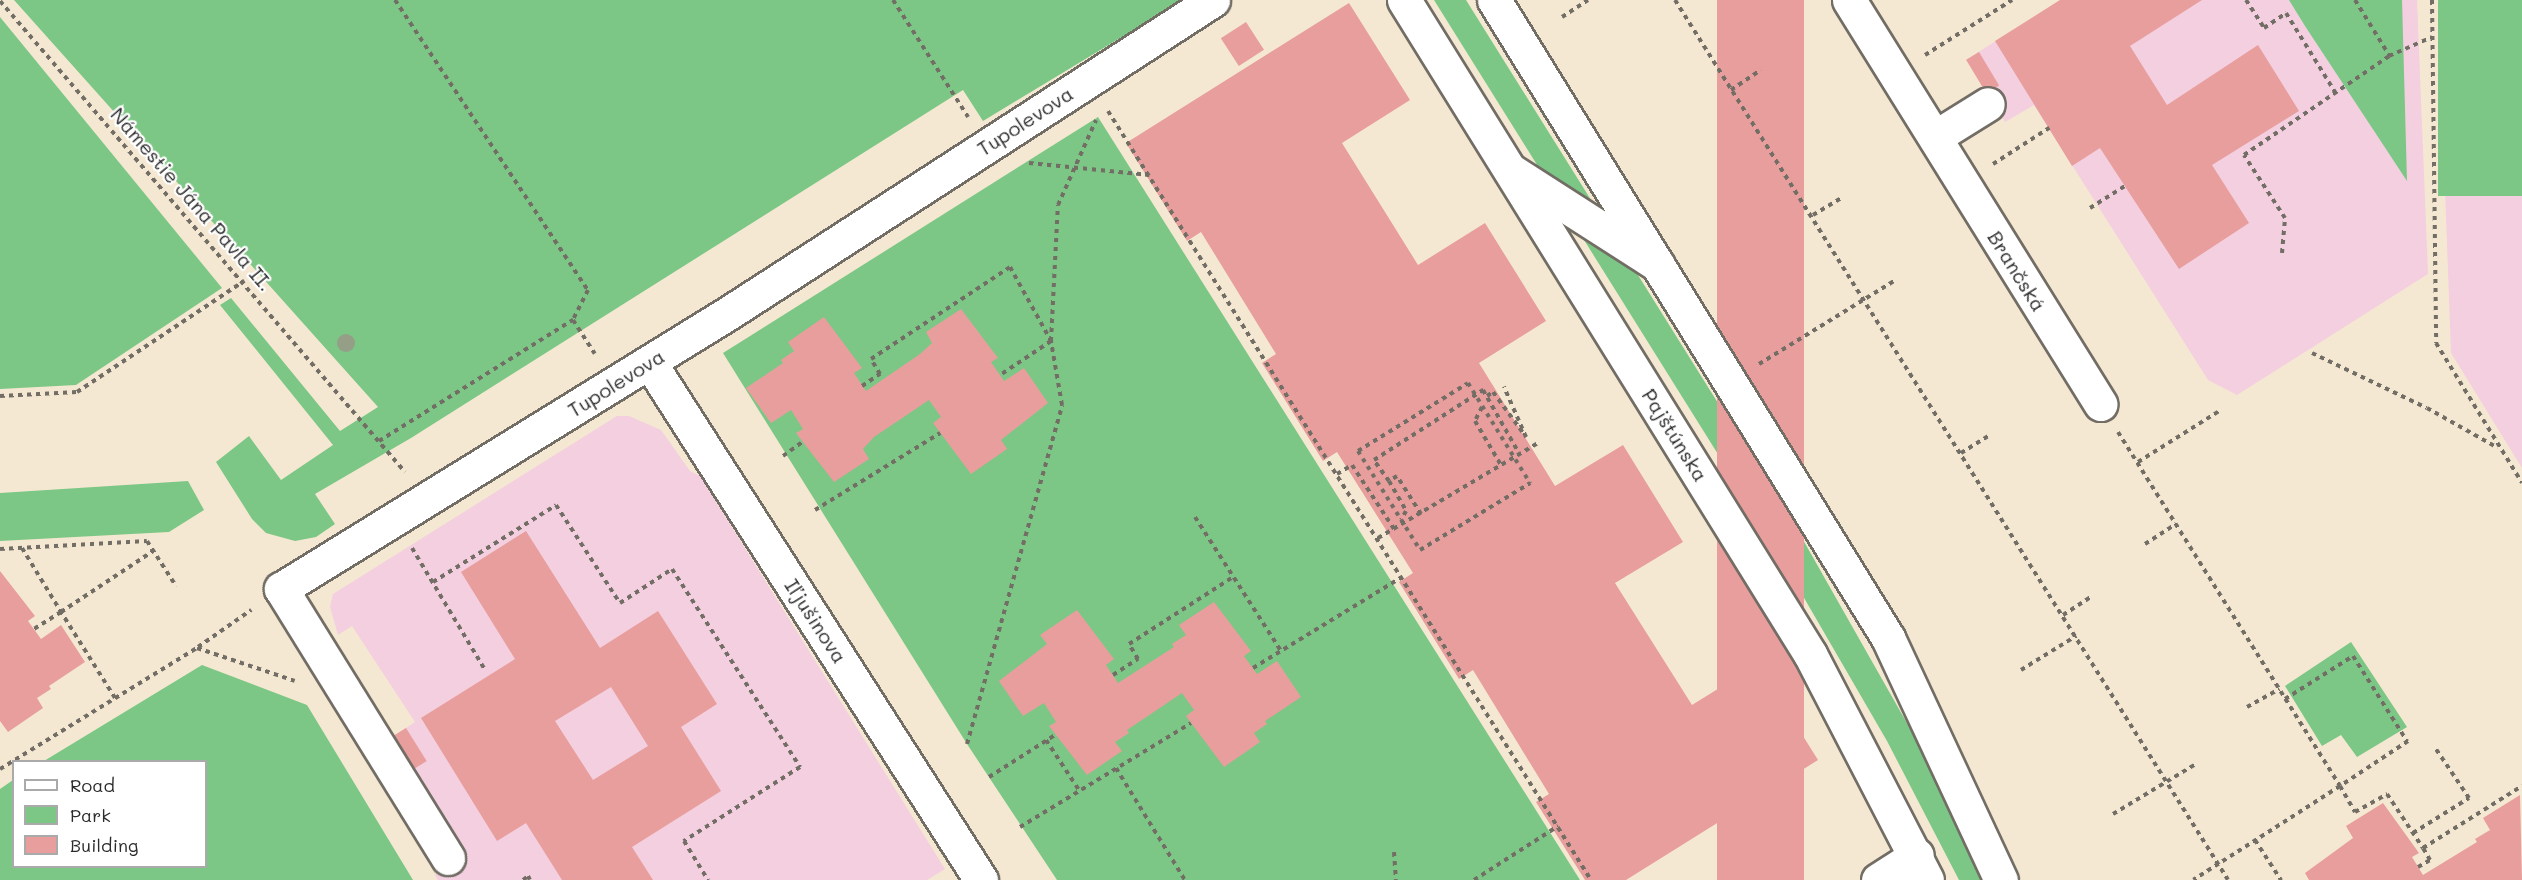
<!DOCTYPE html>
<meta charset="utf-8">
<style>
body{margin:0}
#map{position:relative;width:2522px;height:880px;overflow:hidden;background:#f5e8d2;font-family:Mali,sans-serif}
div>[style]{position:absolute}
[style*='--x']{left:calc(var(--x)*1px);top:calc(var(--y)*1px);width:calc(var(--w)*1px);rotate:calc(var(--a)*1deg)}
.built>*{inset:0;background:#f3cfe0}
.green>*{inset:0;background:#7cc785;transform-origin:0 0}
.building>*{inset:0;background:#e89e9c;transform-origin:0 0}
.path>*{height:4px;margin-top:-2px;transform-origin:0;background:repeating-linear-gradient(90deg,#726d65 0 4.5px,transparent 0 9px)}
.roads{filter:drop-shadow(2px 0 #726d65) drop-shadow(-2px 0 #726d65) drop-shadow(0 2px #726d65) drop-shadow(0 -2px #726d65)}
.minor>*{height:33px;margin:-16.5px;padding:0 16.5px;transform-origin:16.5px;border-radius:16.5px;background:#fff}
.major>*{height:33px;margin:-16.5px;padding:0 16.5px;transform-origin:16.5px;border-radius:16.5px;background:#fff}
.path-bridge>*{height:4px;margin-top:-2px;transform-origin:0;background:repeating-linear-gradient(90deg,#726d65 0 4.5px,transparent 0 9px)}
.trees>*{width:18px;height:18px;margin:-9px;border-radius:50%;background:#959e87}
span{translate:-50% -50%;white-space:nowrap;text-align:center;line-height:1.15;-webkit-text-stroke:4.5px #fff;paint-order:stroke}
.street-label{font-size:20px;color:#2b2b2b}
.legend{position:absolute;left:12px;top:760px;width:195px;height:108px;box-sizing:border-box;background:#fff;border:2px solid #aaa;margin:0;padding:8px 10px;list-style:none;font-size:18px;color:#2b2b2b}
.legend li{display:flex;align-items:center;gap:12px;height:30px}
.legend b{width:30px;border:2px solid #aaa}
</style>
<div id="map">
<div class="built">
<i style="clip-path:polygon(2060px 0,2417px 0,2428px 274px,2237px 395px,2208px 380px,2034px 105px,2005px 122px,1966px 60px)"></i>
<i style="clip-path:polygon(2438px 0,2522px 0,2522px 468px,2451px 353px)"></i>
<i style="clip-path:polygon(617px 416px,629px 416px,661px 430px,690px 471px,700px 476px,945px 869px,927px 880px,438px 880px,435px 875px,464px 860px,391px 738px,415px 722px,352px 626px,338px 635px,330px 607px,333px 594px)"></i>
</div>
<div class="green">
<i style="clip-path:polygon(14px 0,1183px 0,983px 121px,963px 90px,411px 438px,315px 494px,335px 524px,316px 537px,295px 541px,266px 533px,252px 519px,216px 462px,249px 436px,281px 480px,333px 445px,220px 305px,231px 298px,340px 431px,378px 407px)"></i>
<i style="clip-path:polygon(1434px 0,1466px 0,1798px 531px,1912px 732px,1981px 880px,1959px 880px,1887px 741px,1756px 515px)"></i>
<i style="clip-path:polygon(2289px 0,2402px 0,2407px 181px,2305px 26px)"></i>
<i style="left:2438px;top:0;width:84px;height:196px"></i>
<i style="clip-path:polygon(0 17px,222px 288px,76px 385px,0 389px)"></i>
<i style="clip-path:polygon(1098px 117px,1580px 880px,1057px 880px,967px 744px,723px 353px)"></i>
<i style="clip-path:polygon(188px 481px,204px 510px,169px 532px,0 541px,0 493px)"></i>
<i style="clip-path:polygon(2351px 642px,2407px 727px,2357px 757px,2341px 735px,2322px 746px,2285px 686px)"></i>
<i style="clip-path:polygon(202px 665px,307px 705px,413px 880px,0 880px,0 789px,13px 780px,14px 866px,206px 866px,206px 762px,44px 761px)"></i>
</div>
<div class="building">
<i style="left:1717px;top:0;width:87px;height:990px"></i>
<i style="clip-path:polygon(2060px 0,2202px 0,2130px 46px,2167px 105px,2258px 45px,2299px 111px,2212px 165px,2249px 223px,2179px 269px,2100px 148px,2072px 166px,1995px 41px)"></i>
<i style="clip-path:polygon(1349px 3px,1410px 100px,1342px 143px,1418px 265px,1485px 223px,1546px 321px,1479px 363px,1555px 486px,1623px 445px,1683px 542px,1615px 583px,1692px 705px,1758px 664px,1818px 760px,1626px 880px,1585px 880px,1536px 802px,1549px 794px,1473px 670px,1459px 679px,1399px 582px,1413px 573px,1337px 452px,1323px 461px,1262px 363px,1276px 354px,1201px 232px,1187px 241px,1126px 143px)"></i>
<i style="left:1246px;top:22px;width:33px;height:30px;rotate:57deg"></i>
<i style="left:1979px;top:52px;width:39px;height:15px;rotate:59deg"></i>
<i style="clip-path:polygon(961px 309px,998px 358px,991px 362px,1004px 381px,1024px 368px,1048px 403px,1001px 440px,1007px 449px,971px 474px,933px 423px,941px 417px,929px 400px,874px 437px,863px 449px,869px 459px,834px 482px,796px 433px,803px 429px,791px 410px,771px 423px,746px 388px,783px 363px,781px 360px,794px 351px,788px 342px,824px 317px,862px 368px,854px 373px,866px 391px,920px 354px,932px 343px,926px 332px)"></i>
<i style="clip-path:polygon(evenodd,526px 531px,600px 648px,658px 611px,717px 704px,681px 727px,721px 791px,632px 847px,653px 880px,562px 880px,526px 823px,497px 841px,421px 718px,515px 659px,461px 572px,526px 531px,611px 687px,648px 746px,593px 780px,555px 721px,611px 687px)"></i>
<i style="clip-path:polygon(0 571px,35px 616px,28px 621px,41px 639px,61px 625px,85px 662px,49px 686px,51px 689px,37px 698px,43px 708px,8px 732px,0 721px)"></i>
<i style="clip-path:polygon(1214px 602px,1251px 651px,1244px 656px,1257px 674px,1277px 661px,1301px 697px,1265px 721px,1267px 724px,1254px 733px,1260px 742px,1224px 767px,1186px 716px,1194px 710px,1182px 693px,1127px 730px,1129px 733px,1115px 742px,1122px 751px,1087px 775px,1049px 726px,1056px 722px,1044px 703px,1023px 716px,999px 681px,1047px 644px,1040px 635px,1077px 610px,1114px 659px,1106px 665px,1118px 683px,1174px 647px,1172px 644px,1186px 635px,1179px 625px)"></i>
<i style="left:406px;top:728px;width:39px;height:18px;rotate:58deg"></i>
<i style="clip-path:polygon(2520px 795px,2522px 880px,2309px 880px,2305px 873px,2353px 838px,2346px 826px,2383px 803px,2419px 853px,2412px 857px,2423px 875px,2477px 842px,2475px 839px,2490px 830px,2483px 818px)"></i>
<i style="clip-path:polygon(1777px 833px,1801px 871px,1787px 880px,1772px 880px,1752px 849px)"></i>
</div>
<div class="path">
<i style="--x:395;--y:0;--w:348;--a:56.4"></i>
<i style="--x:588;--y:290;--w:34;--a:117"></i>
<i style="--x:573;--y:320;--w:40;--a:57.1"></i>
<i style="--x:893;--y:0;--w:139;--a:57.3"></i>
<i style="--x:1675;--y:0;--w:1039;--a:57.85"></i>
<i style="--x:2246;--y:0;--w:33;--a:57"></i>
<i style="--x:2264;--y:28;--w:27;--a:-34"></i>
<i style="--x:2286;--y:13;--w:93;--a:58.2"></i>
<i style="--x:2355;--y:0;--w:65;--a:58.3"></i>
<i style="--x:2432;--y:0;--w:343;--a:89.3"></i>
<i style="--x:2436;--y:343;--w:164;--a:58.4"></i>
<i style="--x:0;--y:1;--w:621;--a:49.31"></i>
<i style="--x:1562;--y:17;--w:31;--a:-33"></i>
<i style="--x:1925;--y:55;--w:103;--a:-32.3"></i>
<i style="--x:1731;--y:90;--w:36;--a:-34"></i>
<i style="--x:1108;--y:111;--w:908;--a:57.87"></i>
<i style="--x:1029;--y:163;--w:121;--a:5.7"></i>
<i style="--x:1993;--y:164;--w:67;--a:-32.7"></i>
<i style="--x:2090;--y:208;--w:41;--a:-32.2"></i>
<i style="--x:1813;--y:215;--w:33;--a:-31"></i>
<i style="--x:2282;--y:253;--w:35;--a:-85"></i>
<i style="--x:2285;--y:218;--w:75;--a:-123.1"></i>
<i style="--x:2244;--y:155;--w:176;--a:-34.3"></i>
<i style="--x:2389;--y:56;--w:47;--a:-23.8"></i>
<i style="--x:2312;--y:353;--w:127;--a:25.6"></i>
<i style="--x:2427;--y:408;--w:81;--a:29.4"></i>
<i style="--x:1759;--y:364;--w:158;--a:-31.6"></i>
<i style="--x:862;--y:386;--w:22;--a:-34"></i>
<i style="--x:880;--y:374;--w:17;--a:-121"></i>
<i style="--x:871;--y:359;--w:167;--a:-33.5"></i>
<i style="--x:1010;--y:267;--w:85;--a:61"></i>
<i style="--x:1051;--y:341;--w:61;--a:146.3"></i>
<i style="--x:0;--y:396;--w:77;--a:-3"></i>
<i style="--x:77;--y:392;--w:201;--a:-33.6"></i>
<i style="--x:1487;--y:396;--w:7;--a:-34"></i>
<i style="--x:1493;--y:392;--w:56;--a:53.7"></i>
<i style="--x:1526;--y:437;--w:55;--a:-113.7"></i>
<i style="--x:1482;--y:407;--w:16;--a:117"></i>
<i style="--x:1475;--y:421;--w:51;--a:59.4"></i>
<i style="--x:2118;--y:432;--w:418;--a:57.9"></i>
<i style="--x:2340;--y:786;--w:174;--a:147.4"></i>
<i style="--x:379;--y:441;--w:229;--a:-32"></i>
<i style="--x:1358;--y:451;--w:129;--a:-31.7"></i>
<i style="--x:1961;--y:453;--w:34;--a:-32"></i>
<i style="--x:783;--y:456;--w:24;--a:-36"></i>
<i style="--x:2138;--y:462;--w:98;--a:-32.1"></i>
<i style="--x:1337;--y:474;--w:17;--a:-31"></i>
<i style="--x:1352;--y:465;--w:77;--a:56.7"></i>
<i style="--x:1389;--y:481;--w:34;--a:60"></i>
<i style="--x:1406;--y:511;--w:10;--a:119"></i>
<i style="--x:815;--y:510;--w:147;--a:-31.6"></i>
<i style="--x:1421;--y:514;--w:45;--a:-122.3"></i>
<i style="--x:1397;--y:476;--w:9;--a:148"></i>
<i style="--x:1389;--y:481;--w:26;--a:-126"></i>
<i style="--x:1374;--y:460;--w:130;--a:-32.7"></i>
<i style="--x:1483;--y:390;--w:73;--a:60.3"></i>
<i style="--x:1195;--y:517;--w:159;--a:57.3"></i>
<i style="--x:1378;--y:538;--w:186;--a:-30.7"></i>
<i style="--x:2145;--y:544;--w:37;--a:-33"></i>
<i style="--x:22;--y:548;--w:75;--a:58.6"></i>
<i style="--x:61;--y:612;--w:32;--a:148"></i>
<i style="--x:412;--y:548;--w:142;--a:59.1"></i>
<i style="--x:0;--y:549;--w:147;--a:-3.1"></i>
<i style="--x:147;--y:541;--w:54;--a:57.2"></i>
<i style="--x:1420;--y:550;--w:129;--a:-31.3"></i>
<i style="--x:433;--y:582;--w:145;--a:-32"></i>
<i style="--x:556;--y:505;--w:117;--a:56.9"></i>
<i style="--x:620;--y:603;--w:62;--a:-33.2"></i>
<i style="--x:672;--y:569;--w:236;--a:57.1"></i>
<i style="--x:800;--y:767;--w:138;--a:147.5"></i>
<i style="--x:684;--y:841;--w:46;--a:58.4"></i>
<i style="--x:2063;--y:615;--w:33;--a:-33"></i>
<i style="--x:198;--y:647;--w:65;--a:-34.9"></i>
<i style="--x:1253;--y:668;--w:175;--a:-31.4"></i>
<i style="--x:2021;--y:670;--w:65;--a:-31.7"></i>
<i style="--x:1113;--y:675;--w:30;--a:-33"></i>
<i style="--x:1138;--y:659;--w:17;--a:-121"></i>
<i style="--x:1129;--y:644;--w:124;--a:-32.8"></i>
<i style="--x:115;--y:698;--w:102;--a:-122.1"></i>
<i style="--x:61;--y:612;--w:110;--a:-33.5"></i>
<i style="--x:2285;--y:699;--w:80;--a:-32.3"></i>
<i style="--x:2353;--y:656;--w:101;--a:57.6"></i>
<i style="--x:2247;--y:707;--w:37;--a:-29"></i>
<i style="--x:1046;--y:740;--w:60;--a:56.6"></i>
<i style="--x:2408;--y:741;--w:82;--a:146.5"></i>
<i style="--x:2340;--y:786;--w:30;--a:60"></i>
<i style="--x:2355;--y:812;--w:37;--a:-29"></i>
<i style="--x:2387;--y:794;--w:65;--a:56.3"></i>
<i style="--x:2423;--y:848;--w:117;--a:-32.1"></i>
<i style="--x:967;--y:744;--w:352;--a:-74.3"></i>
<i style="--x:1062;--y:405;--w:65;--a:-99.8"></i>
<i style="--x:1051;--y:341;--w:136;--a:-87.1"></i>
<i style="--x:1058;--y:205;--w:93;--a:-65.9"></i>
<i style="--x:1116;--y:768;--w:132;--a:58.4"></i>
<i style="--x:0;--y:769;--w:231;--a:-31.6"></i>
<i style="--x:197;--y:648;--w:103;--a:18.6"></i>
<i style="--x:989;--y:777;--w:78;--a:-32.5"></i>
<i style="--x:2113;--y:814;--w:97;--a:-31.1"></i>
<i style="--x:1020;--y:827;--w:200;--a:-31.3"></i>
<i style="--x:2413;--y:833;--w:66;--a:-32"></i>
<i style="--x:2469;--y:798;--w:59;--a:-124"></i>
<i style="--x:2255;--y:840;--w:48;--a:57"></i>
<i style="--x:1394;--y:852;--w:28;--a:86"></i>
<i style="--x:2418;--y:867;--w:14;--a:-30"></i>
<i style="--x:2430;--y:860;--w:14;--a:-120"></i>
<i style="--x:523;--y:880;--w:6;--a:-39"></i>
<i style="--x:528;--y:876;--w:4;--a:63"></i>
<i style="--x:1474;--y:880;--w:100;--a:-32.7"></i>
</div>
<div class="roads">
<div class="minor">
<i style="--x:1849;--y:0;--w:476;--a:58.1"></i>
<i style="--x:1935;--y:137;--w:62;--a:-31.9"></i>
<i style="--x:1510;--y:170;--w:176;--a:32.7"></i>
<i style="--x:650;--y:363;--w:614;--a:57.37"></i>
<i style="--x:448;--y:858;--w:317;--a:-121.8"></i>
<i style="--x:281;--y:589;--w:528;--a:-31.67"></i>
<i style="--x:730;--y:312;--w:575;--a:-32.86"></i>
<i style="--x:1878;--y:880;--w:46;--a:-32.7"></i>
</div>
<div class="major">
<i style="--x:1404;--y:0;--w:770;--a:58.17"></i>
<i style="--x:1810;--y:654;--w:254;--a:62.6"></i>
<i style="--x:1494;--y:0;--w:750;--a:58.3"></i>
<i style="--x:1888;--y:638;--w:267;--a:65"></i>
</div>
</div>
<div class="path-bridge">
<i style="--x:1468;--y:383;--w:118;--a:58.2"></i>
<i style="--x:1358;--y:451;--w:117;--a:57.9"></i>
</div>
<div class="trees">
<i style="left:346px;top:343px"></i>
</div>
<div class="street-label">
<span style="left:1025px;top:121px;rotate:-33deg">Tupolevova</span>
<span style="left:192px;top:199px;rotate:49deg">Námestie Jána Pavla II.</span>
<span style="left:2017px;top:271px;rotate:58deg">Brančská</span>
<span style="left:616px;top:383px;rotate:-32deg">Tupolevova</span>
<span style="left:1675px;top:435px;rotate:58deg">Pajštúnska</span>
<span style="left:816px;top:621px;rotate:57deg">Iľjušinova</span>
</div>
<ul class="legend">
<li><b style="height:8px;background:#fff"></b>Road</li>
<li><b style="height:16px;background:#7cc785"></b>Park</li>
<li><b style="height:16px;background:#e89e9c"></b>Building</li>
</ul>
</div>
